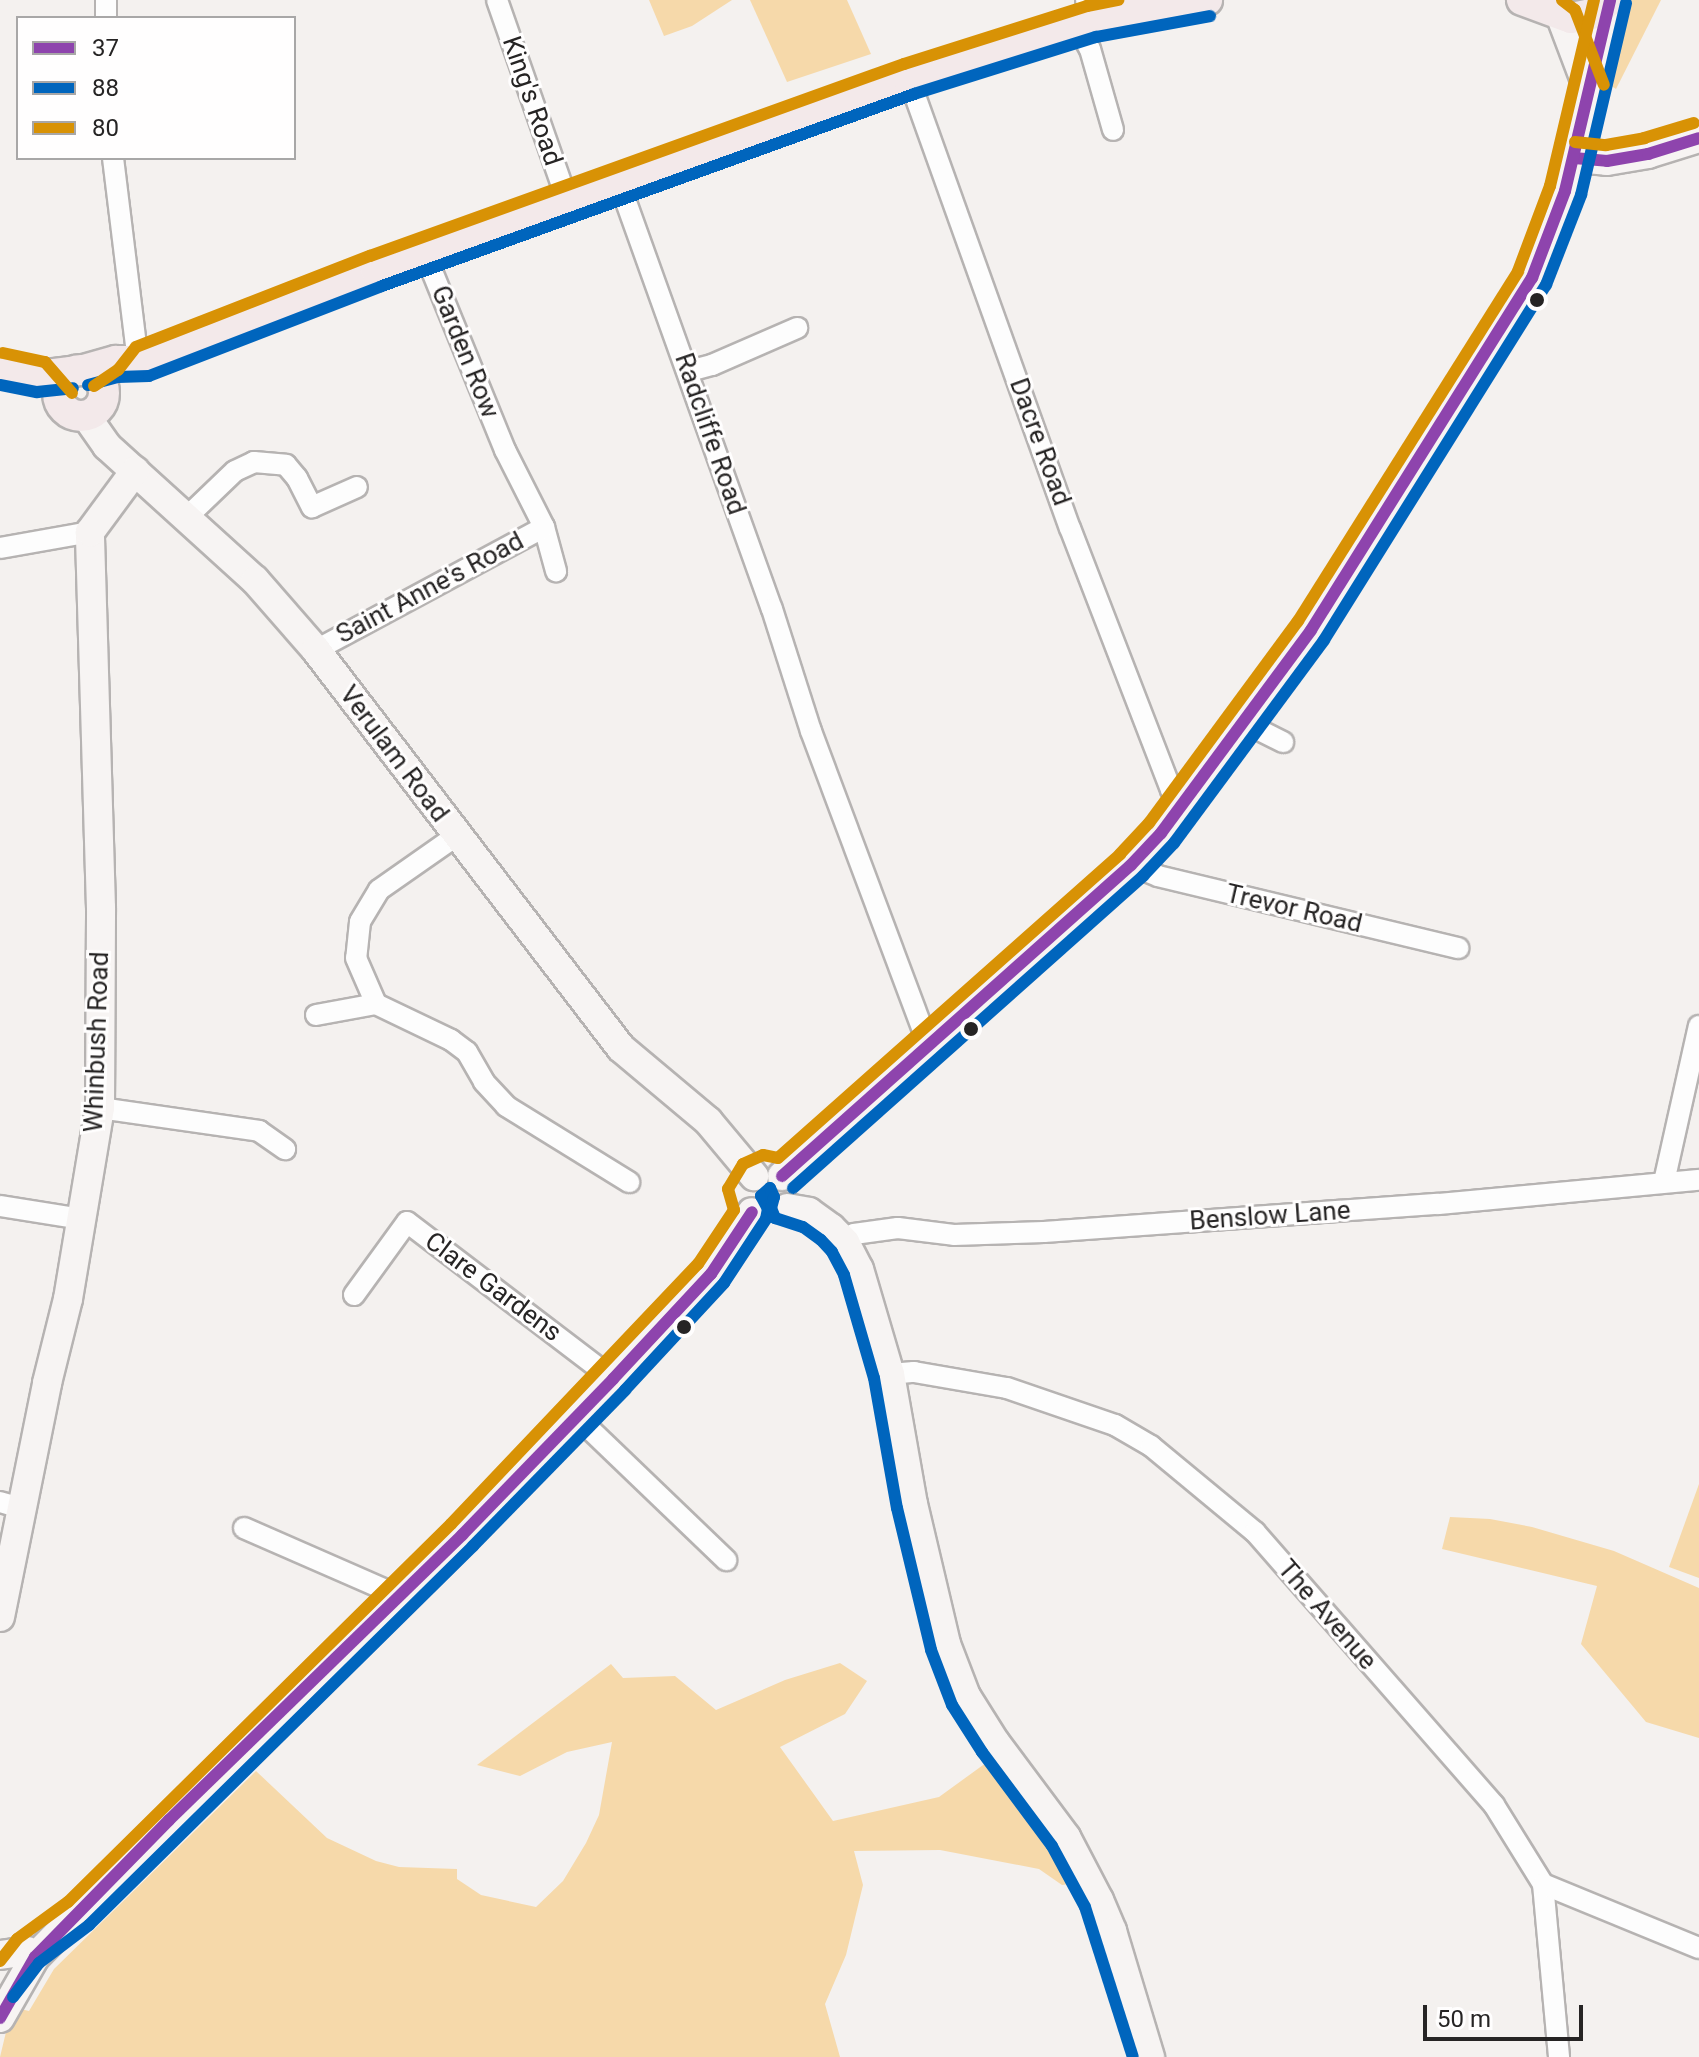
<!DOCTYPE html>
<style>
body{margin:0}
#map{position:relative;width:1699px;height:2057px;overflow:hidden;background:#f4f1ef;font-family:Roboto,sans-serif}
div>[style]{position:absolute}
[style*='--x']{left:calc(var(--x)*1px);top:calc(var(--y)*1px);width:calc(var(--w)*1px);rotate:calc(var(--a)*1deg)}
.green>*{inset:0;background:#f6d9aa}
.roads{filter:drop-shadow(2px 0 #b6b3b2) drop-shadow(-2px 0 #b6b3b2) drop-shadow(0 2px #b6b3b2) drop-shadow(0 -2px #b6b3b2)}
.street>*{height:20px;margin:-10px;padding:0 10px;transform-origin:10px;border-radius:10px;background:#fdfdfd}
.secondary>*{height:28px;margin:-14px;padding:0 14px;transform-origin:14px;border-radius:14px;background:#f7f4f3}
.primary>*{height:30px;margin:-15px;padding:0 15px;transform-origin:15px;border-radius:15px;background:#f3e9ea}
.primary>.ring{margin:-15px;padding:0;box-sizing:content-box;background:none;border:30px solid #f3e9ea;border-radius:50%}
.bus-1>*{height:12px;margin:-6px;padding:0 6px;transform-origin:6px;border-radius:6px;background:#8e44ad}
.bus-2>*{height:12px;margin:-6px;padding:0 6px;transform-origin:6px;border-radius:6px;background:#0065bd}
.bus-3>*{height:12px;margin:-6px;padding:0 6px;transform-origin:6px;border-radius:6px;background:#d89205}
.dots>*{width:22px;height:22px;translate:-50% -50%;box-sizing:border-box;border:4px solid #fffefe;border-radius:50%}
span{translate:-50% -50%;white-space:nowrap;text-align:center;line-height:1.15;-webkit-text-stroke:6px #fffefe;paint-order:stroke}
.street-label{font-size:26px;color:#262424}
.legend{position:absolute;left:16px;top:16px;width:280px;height:144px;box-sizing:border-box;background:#fffefe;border:2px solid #a8a7a7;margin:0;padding:10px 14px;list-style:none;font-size:24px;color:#262424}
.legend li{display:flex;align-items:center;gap:16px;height:40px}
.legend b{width:40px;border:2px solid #a8a7a7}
.scale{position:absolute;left:1423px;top:2005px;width:160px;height:36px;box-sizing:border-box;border:4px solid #262424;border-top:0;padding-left:10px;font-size:24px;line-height:28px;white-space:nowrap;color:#262424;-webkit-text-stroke:6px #fffefe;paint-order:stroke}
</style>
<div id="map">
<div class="green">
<i style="clip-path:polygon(649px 0,732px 0,692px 26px,664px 36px)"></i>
<i style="clip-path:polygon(750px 0,847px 0,871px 54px,787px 82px)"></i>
<i style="clip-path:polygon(1631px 0,1661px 0,1616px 89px,1605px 82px,1615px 34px)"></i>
<i style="clip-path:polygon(1699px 1484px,1699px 1578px,1669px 1567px)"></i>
<i style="clip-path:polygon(1450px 1517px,1490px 1519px,1532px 1527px,1614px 1551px,1699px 1588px,1699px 1738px,1646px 1722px,1581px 1644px,1597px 1586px,1442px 1549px)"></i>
<i style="clip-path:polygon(840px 1663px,867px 1681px,845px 1714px,780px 1747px,833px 1821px,939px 1797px,990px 1760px,1057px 1837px,1079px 1883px,1062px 1885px,1039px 1869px,940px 1850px,854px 1851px,863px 1885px,846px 1955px,825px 2004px,840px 2057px,0 2057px,12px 2007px,29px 2011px,54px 1969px,256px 1771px,327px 1838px,376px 1861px,399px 1867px,457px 1869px,457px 1879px,481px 1895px,536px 1907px,563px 1881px,586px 1843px,599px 1815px,612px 1742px,567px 1752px,520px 1776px,477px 1765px,611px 1664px,623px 1678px,675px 1676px,716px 1710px,785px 1680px)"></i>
</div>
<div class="roads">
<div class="street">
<i style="--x:106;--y:0;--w:18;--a:90"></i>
<i style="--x:497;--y:0;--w:215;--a:70.7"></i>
<i style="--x:1086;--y:0;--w:22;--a:74"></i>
<i style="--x:1077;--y:26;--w:26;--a:61"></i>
<i style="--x:1090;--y:49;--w:84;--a:74.1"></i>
<i style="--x:909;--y:79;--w:477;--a:70.3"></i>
<i style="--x:1070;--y:528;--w:281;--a:68.9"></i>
<i style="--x:1171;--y:790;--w:15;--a:42"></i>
<i style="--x:113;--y:158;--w:187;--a:83"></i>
<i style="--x:136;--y:344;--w:18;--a:68"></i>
<i style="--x:620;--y:185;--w:450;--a:70.3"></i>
<i style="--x:772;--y:609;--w:128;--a:72.3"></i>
<i style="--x:811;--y:731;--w:334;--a:69.5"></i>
<i style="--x:425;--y:254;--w:212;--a:67.8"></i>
<i style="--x:505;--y:450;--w:86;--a:63.1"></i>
<i style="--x:544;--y:527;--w:46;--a:74.7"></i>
<i style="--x:689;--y:371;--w:24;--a:-15"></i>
<i style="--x:712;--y:365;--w:93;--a:-23.5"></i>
<i style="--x:187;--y:517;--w:66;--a:-43.8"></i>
<i style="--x:235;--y:471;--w:21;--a:-25"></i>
<i style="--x:254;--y:462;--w:32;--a:5"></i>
<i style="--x:286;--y:465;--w:17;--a:50"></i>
<i style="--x:297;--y:478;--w:33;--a:63"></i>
<i style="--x:312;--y:507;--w:49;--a:-24"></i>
<i style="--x:0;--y:548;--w:91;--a:-10.1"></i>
<i style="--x:316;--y:650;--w:259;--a:-28.3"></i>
<i style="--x:1243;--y:722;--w:45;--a:26.6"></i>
<i style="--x:456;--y:836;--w:94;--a:145"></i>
<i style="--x:379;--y:890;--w:37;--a:121"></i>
<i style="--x:360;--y:922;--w:36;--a:96"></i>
<i style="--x:356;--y:958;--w:50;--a:66.5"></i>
<i style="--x:376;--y:1004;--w:83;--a:25.6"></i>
<i style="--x:451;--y:1040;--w:20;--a:37"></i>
<i style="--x:467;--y:1052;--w:34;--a:60"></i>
<i style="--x:484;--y:1082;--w:33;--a:47"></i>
<i style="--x:506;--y:1106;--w:145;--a:31.7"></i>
<i style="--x:1131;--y:865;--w:29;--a:22"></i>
<i style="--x:1158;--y:876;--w:309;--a:13.5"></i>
<i style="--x:316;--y:1015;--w:61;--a:-10.4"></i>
<i style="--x:100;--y:1108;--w:161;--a:8.2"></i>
<i style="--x:259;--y:1131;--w:32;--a:35"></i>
<i style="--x:1664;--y:1182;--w:160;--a:-77.4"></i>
<i style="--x:0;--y:1206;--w:83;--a:9"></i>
<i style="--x:845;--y:1242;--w:12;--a:-42"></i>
<i style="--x:854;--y:1234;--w:44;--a:-7.8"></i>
<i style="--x:898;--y:1228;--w:56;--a:7.1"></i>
<i style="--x:954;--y:1235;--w:90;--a:-1.9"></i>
<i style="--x:1044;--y:1232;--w:395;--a:-4.1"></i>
<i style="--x:1438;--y:1204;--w:262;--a:-5.3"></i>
<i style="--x:354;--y:1295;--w:90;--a:-54"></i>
<i style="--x:407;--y:1222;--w:259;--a:37.3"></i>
<i style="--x:890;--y:1374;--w:24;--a:-5"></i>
<i style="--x:914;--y:1372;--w:94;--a:9.8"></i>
<i style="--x:1007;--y:1388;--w:114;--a:18.9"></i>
<i style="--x:1115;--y:1425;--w:42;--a:30.3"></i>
<i style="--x:1151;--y:1446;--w:135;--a:39.6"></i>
<i style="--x:1255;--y:1532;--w:363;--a:48.8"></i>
<i style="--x:1494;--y:1805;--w:93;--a:58.2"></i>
<i style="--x:1543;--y:1884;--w:174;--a:84.7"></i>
<i style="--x:577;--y:1417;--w:207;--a:43.8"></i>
<i style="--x:0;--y:1502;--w:22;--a:16"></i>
<i style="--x:244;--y:1528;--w:170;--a:23.6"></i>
<i style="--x:1543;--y:1884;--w:169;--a:22.3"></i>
</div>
<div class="secondary">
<i style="--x:1561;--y:17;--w:79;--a:69.3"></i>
<i style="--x:1574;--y:158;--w:33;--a:5"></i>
<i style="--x:1607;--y:161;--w:42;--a:-9.7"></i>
<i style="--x:1648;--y:154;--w:53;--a:-17.4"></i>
<i style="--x:86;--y:416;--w:37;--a:55"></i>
<i style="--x:107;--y:446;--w:200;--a:42.2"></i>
<i style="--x:255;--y:580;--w:93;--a:48.9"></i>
<i style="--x:316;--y:650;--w:501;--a:52.54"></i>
<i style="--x:621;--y:1048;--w:114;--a:40"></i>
<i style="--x:708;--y:1121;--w:72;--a:50.1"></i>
<i style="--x:782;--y:1176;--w:467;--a:-41.7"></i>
<i style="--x:1131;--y:865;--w:44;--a:-46.8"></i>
<i style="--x:1161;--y:833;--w:252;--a:-53.5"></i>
<i style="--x:1311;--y:630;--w:103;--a:-56.5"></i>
<i style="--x:1368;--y:544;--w:312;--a:-58.3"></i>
<i style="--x:1532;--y:278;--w:127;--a:-70.7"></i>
<i style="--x:1574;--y:158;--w:111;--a:-76"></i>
<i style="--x:1601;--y:50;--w:48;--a:-81.5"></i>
<i style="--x:787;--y:1208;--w:22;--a:10"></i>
<i style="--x:809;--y:1212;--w:27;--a:36"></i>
<i style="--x:831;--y:1228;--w:20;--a:45"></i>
<i style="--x:845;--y:1242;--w:30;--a:63"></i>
<i style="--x:859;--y:1269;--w:109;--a:73.6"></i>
<i style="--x:890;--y:1374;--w:132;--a:80"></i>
<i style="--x:913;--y:1504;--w:144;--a:76.7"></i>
<i style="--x:946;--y:1644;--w:56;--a:69"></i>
<i style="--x:966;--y:1696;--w:54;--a:57.8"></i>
<i style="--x:995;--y:1742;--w:119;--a:53.2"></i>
<i style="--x:1066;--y:1837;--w:71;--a:62.4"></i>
<i style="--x:1099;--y:1900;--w:34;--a:67"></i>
<i style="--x:1112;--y:1931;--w:132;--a:73.2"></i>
<i style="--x:0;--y:1617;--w:239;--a:-78.6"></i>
<i style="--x:47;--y:1383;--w:87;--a:-76"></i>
<i style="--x:68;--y:1299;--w:194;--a:-80.5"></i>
<i style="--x:100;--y:1108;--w:200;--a:-89.7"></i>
<i style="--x:101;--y:908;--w:376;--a:-91.7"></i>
<i style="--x:90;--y:532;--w:76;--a:-53.6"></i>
<i style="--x:0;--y:1955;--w:28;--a:-8"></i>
<i style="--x:0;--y:2018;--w:70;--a:-60.2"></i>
<i style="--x:35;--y:1957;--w:192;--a:-45.6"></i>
<i style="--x:169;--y:1820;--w:409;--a:-44.2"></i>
<i style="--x:462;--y:1535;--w:217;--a:-45.9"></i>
<i style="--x:613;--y:1379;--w:144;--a:-47"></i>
<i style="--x:711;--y:1274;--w:74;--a:-56.5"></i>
</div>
<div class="primary">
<i style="--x:1522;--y:0;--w:52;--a:20.2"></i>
<i style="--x:1571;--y:18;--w:20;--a:-11"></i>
<i style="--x:1591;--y:14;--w:24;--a:-36"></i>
<i style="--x:0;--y:369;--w:39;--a:10"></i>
<i style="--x:38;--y:376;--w:33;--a:-7"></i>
<i class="ring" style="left:58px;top:370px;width:16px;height:16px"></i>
<i style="--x:84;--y:370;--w:33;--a:-16"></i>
<i style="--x:116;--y:361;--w:27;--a:0"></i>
<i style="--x:143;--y:361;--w:250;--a:-21.1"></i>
<i style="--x:376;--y:271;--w:567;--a:-19.81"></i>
<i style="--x:909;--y:79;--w:192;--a:-17.6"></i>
<i style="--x:1092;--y:21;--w:117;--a:-10.3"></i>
</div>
</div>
<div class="bus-1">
<i style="--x:1574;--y:158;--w:33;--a:5"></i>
<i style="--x:1607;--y:161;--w:42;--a:-9.7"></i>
<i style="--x:1648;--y:154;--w:53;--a:-17.4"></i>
<i style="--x:782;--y:1176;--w:467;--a:-41.7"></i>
<i style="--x:1131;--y:865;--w:44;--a:-46.8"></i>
<i style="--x:1161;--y:833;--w:252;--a:-53.5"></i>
<i style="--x:1311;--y:630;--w:416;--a:-57.9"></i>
<i style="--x:1532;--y:278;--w:93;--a:-69.2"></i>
<i style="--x:1565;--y:191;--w:196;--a:-76.7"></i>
<i style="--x:0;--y:2018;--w:70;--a:-60.2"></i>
<i style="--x:35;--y:1957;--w:192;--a:-45.6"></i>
<i style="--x:169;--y:1820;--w:409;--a:-44.2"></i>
<i style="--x:462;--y:1535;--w:217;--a:-45.9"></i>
<i style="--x:613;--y:1379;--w:144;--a:-47"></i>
<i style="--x:711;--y:1274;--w:74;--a:-56.5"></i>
</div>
<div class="bus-2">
<i style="--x:0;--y:385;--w:38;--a:11"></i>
<i style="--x:37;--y:392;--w:36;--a:-6"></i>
<i style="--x:88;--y:385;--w:31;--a:-15"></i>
<i style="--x:118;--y:377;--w:31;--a:-2"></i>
<i style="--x:149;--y:376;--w:250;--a:-21.1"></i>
<i style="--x:382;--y:286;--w:566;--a:-19.84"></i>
<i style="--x:914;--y:94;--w:191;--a:-17.4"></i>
<i style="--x:1096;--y:37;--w:116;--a:-10.4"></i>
<i style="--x:793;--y:1188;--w:469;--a:-41.7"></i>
<i style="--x:1143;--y:876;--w:45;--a:-46.8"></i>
<i style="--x:1174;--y:843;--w:252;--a:-53.5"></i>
<i style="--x:1324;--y:640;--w:419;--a:-58"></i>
<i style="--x:1546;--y:285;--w:97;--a:-68.7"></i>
<i style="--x:1581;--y:195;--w:197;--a:-76.8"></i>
<i style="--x:13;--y:1997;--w:43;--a:-52.6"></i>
<i style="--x:39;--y:1963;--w:63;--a:-37.2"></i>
<i style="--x:89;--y:1925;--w:540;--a:-44.62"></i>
<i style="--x:473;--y:1546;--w:218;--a:-45.7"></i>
<i style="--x:625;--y:1390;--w:146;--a:-47.2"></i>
<i style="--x:724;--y:1283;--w:77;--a:-56.7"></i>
<i style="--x:766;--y:1219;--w:10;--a:-79"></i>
<i style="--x:768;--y:1209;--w:15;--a:-118"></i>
<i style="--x:761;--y:1196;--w:12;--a:-42"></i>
<i style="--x:770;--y:1188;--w:10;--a:66"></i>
<i style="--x:774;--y:1197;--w:11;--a:105"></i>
<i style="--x:771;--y:1208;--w:11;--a:68"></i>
<i style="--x:775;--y:1218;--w:29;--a:18"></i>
<i style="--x:803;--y:1227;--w:22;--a:36"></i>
<i style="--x:821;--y:1240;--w:16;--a:47"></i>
<i style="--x:832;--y:1252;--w:26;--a:62"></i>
<i style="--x:844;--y:1275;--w:107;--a:73.8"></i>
<i style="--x:874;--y:1378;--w:132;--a:80"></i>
<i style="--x:897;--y:1508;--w:146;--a:76.5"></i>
<i style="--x:931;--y:1650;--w:59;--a:69.1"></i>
<i style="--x:952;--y:1705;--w:56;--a:57.4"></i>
<i style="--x:982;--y:1752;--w:117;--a:53.3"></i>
<i style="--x:1052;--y:1846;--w:69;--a:61.6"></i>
<i style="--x:1085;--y:1907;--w:157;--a:72.3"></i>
</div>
<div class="bus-3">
<i style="--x:1562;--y:0;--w:16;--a:38"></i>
<i style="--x:1575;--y:10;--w:80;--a:68.9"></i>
<i style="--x:1575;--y:142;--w:31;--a:6"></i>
<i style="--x:1606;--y:145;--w:39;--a:-10"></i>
<i style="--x:1644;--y:138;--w:52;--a:-16.7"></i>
<i style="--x:3;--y:353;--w:43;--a:12.1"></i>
<i style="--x:45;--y:362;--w:41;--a:48.9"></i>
<i style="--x:94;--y:386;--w:29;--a:-34"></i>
<i style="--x:118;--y:370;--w:29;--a:-52"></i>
<i style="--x:136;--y:347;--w:251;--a:-21.3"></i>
<i style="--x:370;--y:256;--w:567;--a:-19.78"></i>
<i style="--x:904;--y:64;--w:192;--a:-17.6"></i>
<i style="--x:1087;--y:6;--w:32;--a:-11"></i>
<i style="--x:0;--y:1961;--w:28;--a:-52"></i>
<i style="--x:17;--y:1939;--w:63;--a:-36"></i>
<i style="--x:68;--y:1902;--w:538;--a:-44.62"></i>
<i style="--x:451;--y:1524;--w:359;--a:-46.5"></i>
<i style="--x:698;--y:1264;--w:65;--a:-56.3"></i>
<i style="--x:734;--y:1210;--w:22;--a:-106"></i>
<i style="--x:728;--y:1189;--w:29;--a:-59"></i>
<i style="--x:743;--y:1164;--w:22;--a:-24"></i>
<i style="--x:763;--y:1155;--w:15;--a:11"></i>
<i style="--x:778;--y:1158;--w:458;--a:-41.6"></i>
<i style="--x:1120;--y:854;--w:42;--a:-46.9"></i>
<i style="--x:1149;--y:823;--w:251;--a:-53.6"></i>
<i style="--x:1298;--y:621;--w:413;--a:-57.8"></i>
<i style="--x:1518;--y:271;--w:91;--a:-69.4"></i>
<i style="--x:1550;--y:186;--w:191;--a:-76.7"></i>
</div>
<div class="dots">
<i style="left:1537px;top:300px;background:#262424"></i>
<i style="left:971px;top:1029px;background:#262424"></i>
<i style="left:684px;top:1327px;background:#262424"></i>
</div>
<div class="street-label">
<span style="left:532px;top:101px;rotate:71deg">King's Road</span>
<span style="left:465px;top:352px;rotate:68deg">Garden Row</span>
<span style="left:710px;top:434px;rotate:71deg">Radcliffe Road</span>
<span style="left:1040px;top:442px;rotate:70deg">Dacre Road</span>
<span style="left:430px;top:588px;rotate:-28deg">Saint Anne's Road</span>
<span style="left:394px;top:754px;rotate:53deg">Verulam Road</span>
<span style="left:1294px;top:909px;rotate:13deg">Trevor Road</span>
<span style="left:97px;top:1042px;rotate:-88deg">Whinbush Road</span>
<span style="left:1270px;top:1216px;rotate:-4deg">Benslow Lane</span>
<span style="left:493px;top:1287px;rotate:37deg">Clare Gardens</span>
<span style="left:1327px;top:1615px;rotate:49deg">The Avenue</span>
</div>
<ul class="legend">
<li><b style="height:10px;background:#8e44ad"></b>37</li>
<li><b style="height:10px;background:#0065bd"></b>88</li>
<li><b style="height:10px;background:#d89205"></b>80</li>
</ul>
<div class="scale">50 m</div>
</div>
